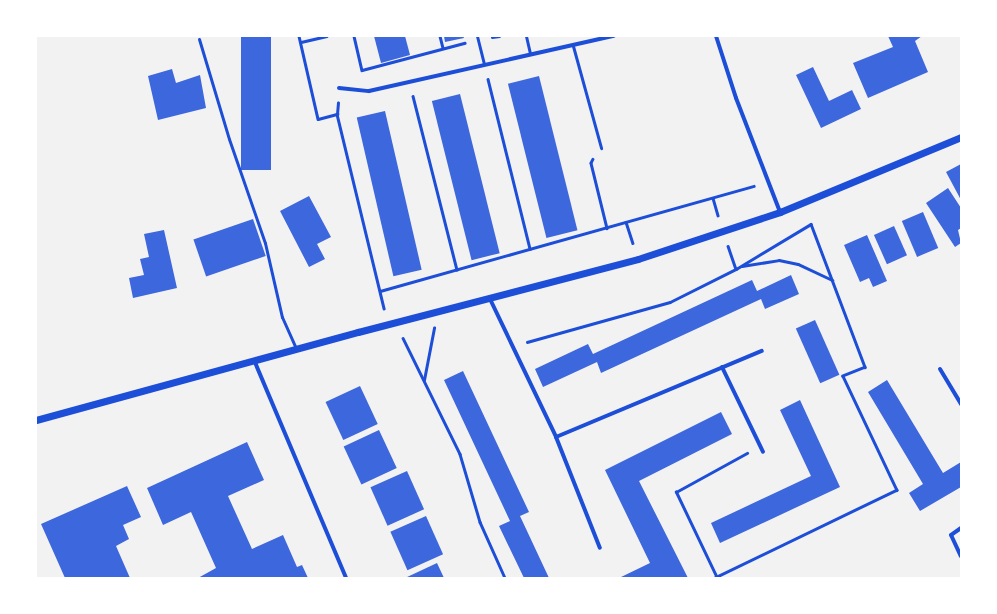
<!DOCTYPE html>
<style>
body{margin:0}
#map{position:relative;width:997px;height:614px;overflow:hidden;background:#f2f2f2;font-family:Poppins,sans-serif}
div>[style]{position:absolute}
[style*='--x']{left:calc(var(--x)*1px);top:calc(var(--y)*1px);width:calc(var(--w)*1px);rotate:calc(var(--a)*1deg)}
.building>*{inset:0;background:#3d67dc;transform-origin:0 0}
.path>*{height:2.5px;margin:-1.25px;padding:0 1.25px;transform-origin:1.25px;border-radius:1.25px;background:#1d4ed8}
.service>*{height:3px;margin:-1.5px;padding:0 1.5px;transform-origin:1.5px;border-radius:1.5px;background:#1d4ed8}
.minor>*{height:4px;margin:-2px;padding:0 2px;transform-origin:2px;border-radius:2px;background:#1d4ed8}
.tertiary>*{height:7px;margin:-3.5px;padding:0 3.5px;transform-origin:3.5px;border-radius:3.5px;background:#1d4ed8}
span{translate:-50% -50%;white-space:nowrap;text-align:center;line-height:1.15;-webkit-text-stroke:4px #fff;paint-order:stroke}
.frame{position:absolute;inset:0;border:37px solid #fff;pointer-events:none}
</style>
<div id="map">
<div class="building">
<i style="left:241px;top:36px;width:30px;height:134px"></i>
<i style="clip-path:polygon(374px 36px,405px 36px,410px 55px,381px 63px)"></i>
<i style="clip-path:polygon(444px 36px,463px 36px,464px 38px,445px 42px)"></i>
<i style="clip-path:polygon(888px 36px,922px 36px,915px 41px,928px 72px,868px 98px,853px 63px,893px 47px)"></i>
<i style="clip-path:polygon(813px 67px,829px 101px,852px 90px,861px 109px,821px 128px,796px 75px)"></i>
<i style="clip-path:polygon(172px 69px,176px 83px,200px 75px,206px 108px,158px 120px,148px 76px)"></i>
<i style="left:539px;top:76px;width:159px;height:32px;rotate:76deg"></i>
<i style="left:460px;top:94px;width:164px;height:29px;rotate:76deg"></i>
<i style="left:385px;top:111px;width:163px;height:29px;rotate:77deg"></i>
<i style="clip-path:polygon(961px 164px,961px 200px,946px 172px)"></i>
<i style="clip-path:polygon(948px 188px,961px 208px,961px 228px,958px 230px,961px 243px,955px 247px,926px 203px)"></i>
<i style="clip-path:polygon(309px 196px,331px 237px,317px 244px,325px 259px,309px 267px,280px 211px)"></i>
<i style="left:923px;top:212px;width:39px;height:23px;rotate:67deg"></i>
<i style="left:253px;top:219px;width:39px;height:63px;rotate:71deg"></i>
<i style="left:894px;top:226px;width:32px;height:22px;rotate:66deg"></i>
<i style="clip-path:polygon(164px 230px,177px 288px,133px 298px,129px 278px,144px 275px,140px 259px,149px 257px,144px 234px)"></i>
<i style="clip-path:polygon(867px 235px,887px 281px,873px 287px,869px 278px,860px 282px,844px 245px)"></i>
<i style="clip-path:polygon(791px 275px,799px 294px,765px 309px,761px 299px,601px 373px,597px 362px,543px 387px,535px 369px,588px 344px,593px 354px,752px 280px,757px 291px)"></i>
<i style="left:815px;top:320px;width:60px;height:21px;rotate:66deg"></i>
<i style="clip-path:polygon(463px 371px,529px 512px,520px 516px,549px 578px,524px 578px,499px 526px,510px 521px,444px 380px)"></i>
<i style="clip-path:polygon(887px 380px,943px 473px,961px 462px,961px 487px,920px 511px,909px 493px,923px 484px,868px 392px)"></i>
<i style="left:360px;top:386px;width:42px;height:38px;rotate:65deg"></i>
<i style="clip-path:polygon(800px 400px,840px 487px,720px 543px,711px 523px,811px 476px,780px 410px)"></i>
<i style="clip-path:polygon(721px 412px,732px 434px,639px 481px,688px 578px,619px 578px,650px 563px,605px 470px)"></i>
<i style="left:379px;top:430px;width:42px;height:39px;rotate:65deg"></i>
<i style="clip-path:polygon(247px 442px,264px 480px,228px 496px,252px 549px,283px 535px,297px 567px,302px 565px,308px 578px,198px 578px,216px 568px,191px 512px,163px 525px,147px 488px)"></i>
<i style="left:407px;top:471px;width:42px;height:40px;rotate:66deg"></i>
<i style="clip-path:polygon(127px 486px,141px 517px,123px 525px,129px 539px,116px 546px,130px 578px,65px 578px,41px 524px)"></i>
<i style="left:426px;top:516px;width:42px;height:39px;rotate:66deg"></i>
<i style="clip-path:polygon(437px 563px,444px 578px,405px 578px)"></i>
</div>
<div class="path">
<i style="--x:299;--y:36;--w:85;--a:77.1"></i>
<i style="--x:318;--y:119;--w:20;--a:-15"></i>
<i style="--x:337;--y:114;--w:200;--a:76.4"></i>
<i style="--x:354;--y:36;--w:35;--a:77"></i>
<i style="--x:362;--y:70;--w:106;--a:-14.8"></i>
<i style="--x:440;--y:36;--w:12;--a:76"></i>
<i style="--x:492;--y:37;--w:7;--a:-8"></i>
<i style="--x:301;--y:42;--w:26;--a:-13"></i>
<i style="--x:488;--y:79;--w:175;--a:76.1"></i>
<i style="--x:413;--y:96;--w:179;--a:75.8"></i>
<i style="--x:337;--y:114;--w:11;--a:-85"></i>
<i style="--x:593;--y:159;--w:4;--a:117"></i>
<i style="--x:591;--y:163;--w:67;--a:76.2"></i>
<i style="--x:713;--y:198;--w:18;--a:74"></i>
<i style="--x:626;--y:222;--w:22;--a:72"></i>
<i style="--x:728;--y:246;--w:24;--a:71"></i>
<i style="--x:742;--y:266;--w:37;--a:-9"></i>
<i style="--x:779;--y:260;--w:19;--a:12"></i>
<i style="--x:798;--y:264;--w:38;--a:25"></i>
<i style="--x:380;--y:291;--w:388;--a:-15.7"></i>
<i style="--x:403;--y:338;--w:129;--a:63.8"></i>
<i style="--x:460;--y:454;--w:71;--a:73.6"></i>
<i style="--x:480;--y:522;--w:61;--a:65.9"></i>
<i style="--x:527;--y:342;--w:148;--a:-15.6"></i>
<i style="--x:670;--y:302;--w:74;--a:-26.6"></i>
<i style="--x:736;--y:269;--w:87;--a:-31"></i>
<i style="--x:811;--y:224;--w:153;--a:69.3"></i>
<i style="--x:865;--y:367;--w:24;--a:158"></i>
<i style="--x:843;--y:376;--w:126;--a:64.7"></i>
<i style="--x:897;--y:490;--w:202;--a:154.2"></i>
<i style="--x:424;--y:380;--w:53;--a:-79.1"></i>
<i style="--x:716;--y:576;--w:93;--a:-115.5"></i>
<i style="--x:676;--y:492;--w:81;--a:-28.8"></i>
<i style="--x:784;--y:578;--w:6;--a:0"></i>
</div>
<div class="service">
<i style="--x:477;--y:36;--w:29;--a:76"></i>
<i style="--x:526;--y:36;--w:18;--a:77"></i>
<i style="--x:199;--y:39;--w:104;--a:73.3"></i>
<i style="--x:229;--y:139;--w:110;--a:70.9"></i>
<i style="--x:265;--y:243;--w:76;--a:77.1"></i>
<i style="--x:282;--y:317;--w:35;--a:66"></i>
<i style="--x:573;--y:46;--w:106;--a:74.6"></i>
</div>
<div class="minor">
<i style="--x:716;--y:36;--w:65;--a:72.1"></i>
<i style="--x:736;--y:98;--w:122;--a:68.9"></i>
<i style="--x:339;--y:88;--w:30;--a:6"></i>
<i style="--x:369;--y:91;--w:251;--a:-12.7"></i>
<i style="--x:490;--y:299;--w:153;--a:64.4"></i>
<i style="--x:556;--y:437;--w:119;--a:68.4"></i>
<i style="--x:254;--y:360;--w:237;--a:67.1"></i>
<i style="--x:722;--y:367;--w:94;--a:64.2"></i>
<i style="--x:940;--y:369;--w:41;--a:59"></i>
<i style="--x:556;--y:437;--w:223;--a:-22.7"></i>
<i style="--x:961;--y:528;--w:12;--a:145"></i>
<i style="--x:951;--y:535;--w:23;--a:65"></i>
</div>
<div class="tertiary">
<i style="--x:36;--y:420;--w:334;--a:-15.3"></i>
<i style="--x:358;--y:332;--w:289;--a:-14.6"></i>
<i style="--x:638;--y:259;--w:150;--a:-18.3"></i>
<i style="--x:780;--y:212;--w:196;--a:-22.5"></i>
</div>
<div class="frame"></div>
</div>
